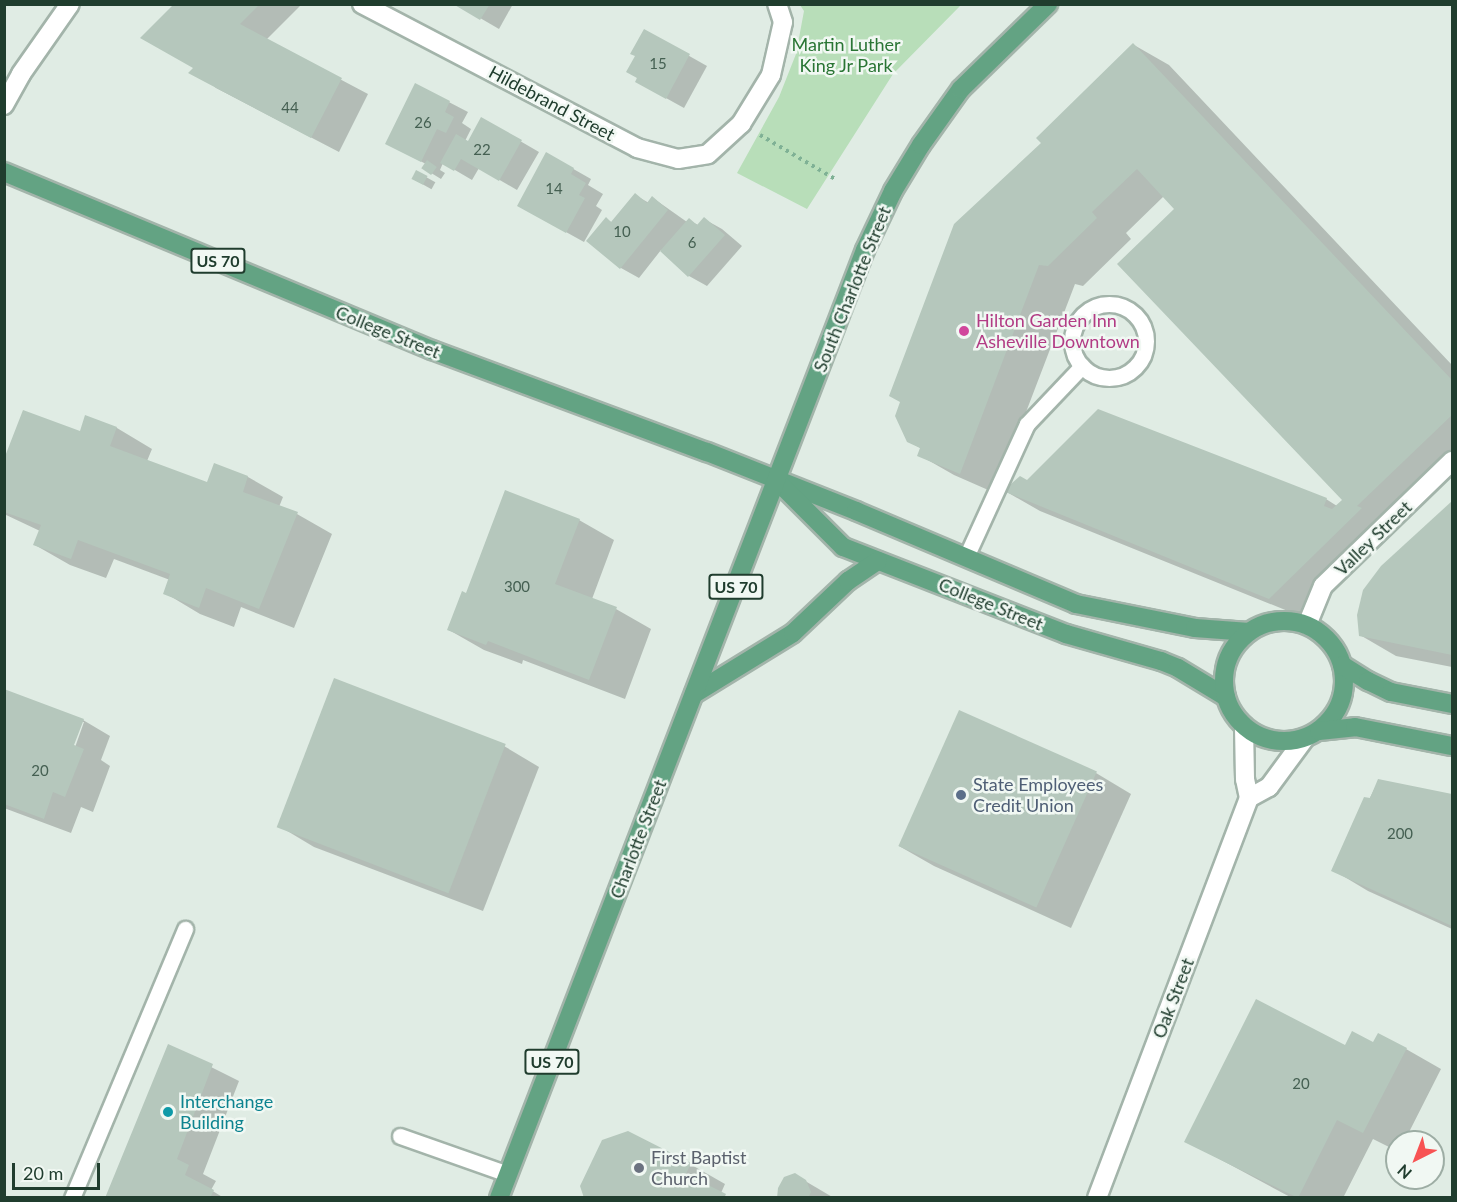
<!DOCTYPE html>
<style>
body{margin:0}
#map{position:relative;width:1457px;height:1202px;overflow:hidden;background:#e0ece4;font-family:Lato,sans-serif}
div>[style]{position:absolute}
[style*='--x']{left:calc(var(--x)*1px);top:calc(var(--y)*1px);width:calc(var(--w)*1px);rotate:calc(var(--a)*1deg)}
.green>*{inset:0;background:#b8deb9}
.shadow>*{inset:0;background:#0003;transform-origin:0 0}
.building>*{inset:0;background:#b5c7bc;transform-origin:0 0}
.path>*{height:4px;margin-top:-2px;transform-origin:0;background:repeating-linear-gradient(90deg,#7fb195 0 3px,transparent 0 7.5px)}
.roads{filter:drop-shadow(2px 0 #a3b4aa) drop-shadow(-2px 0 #a3b4aa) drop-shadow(0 2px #a3b4aa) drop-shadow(0 -2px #a3b4aa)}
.lane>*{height:15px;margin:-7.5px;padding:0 7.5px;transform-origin:7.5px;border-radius:7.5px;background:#fff}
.lane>.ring{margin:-7.5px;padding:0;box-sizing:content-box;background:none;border:15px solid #fff;border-radius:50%}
.street>*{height:18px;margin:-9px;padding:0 9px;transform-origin:9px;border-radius:9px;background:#fff}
.secondary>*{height:18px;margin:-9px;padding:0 9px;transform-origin:9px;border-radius:9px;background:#fff}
.primary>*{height:18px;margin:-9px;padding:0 9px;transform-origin:9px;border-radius:9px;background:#63a383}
.primary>.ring{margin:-9px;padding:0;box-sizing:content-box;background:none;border:18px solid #63a383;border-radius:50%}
.dots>*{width:16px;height:16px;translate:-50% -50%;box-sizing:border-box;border:3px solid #f1f8f3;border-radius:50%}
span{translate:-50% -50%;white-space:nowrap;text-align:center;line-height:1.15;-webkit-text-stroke:5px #f1f8f3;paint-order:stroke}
.number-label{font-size:15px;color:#456052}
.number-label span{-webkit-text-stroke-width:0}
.shield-label span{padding:2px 4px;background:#f1f8f3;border:2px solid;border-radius:4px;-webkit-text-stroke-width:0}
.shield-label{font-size:16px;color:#203d2e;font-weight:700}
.park-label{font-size:18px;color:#297534}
.street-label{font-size:18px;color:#203d2e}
.hotel-label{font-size:18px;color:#b23c85}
.left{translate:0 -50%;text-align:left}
.service-label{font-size:18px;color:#4e5e75}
.culture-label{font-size:18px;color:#0d838f}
.worship-label{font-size:18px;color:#5b616d}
.frame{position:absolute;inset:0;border:6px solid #203d2e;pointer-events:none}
.north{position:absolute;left:1385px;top:1130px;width:60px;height:60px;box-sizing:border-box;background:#f1f8f3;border:2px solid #9dada4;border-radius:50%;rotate:222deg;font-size:16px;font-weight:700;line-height:24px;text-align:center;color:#203d2e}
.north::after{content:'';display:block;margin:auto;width:21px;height:27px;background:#f75353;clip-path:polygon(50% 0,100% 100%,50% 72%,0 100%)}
.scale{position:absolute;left:12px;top:1163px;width:88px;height:27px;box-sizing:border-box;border:3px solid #203d2e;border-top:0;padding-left:8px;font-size:18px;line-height:21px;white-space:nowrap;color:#203d2e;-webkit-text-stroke:4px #f1f8f3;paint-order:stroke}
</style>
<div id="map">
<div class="green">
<i style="clip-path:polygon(800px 5px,961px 5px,893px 74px,807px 209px,737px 173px,779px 97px,796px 54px,804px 11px)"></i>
</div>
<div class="shadow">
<i style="clip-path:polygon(176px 4px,302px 4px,266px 40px,368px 94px,339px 152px,216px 88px,195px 68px)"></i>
<i style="clip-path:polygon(456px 4px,513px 4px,499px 29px)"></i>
<i style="clip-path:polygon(645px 31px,707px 66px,684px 108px,637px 82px,636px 56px)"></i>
<i style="clip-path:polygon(1134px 45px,1169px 65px,1452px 365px,1452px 469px,1391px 527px,1396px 530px,1305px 618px,1040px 511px,1005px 491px,1326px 499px,1337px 506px,1344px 500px,1176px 209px,1164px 196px,1126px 233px,1131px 239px,1083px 286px,1075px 284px,995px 493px,954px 475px,919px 455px,922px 449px,908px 441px,1043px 143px)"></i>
<i style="clip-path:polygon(416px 85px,468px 112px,462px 123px,471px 129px,465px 141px,468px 143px,482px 119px,539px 152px,517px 190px,479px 168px,472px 180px,443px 163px,440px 170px,445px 173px,441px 179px,423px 168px,426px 164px,387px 144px)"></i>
<i style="clip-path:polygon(547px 154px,591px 179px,588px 185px,603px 194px,596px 206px,602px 210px,584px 242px,519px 206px)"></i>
<i style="left:417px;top:172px;width:21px;height:8px;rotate:29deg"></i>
<i style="clip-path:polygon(635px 195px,649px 203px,653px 198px,687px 222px,689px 220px,698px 225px,704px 219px,722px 229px,742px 246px,707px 286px,689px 276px,661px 250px,639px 278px,621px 268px,588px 241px,606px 219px,613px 223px)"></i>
<i style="clip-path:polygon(86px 417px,117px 428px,152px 449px,147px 461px,208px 484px,215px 465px,248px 477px,283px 497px,279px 507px,297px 514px,332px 534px,294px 628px,241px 607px,234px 627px,200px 614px,165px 593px,170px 580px,114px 559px,106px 578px,70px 565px,35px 545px,40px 531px,4px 514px,4px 464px,81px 433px)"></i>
<i style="clip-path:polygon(1452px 503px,1452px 667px,1396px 656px,1360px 635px,1382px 567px)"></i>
<i style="clip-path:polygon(579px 520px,614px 540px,592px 599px,616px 609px,651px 629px,625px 699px,523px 660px,522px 664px,484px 650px,449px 630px,467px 594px)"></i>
<i style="clip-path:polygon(evenodd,4px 690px,83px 720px,110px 736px,101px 760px,110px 766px,93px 812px,81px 807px,71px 833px,4px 808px,4px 690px,81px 722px,84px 722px,73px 753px,70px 752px,81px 722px)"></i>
<i style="clip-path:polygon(504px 746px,539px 767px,483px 911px,314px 847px,279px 826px)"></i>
<i style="clip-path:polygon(1096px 773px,1131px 794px,1071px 928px,934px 866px,899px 846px)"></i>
<i style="clip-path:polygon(1379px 780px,1452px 796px,1452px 929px,1368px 891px,1333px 870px)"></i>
<i style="clip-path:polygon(1374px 1044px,1406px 1049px,1441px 1069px,1404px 1142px,1397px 1142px,1397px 1151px,1373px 1139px,1343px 1198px,1292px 1198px,1186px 1141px,1346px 1047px)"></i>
<i style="clip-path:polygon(169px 1046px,239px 1081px,203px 1174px,216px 1181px,211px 1190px,224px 1198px,107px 1198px)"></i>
<i style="clip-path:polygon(690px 1164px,725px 1184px,721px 1193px,728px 1198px,586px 1198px)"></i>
<i style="clip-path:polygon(795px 1175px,834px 1198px,779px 1198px)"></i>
</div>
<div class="building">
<i style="clip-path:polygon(174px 4px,260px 4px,240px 24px,342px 78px,311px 138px,188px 73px,193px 68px,140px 38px)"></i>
<i style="clip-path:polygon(453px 4px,490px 4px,480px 20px)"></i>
<i style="clip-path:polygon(644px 29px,690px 54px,666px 99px,635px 82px,637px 78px,626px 72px,635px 56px,630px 54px)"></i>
<i style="clip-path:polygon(1133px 43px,1452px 380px,1452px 415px,1357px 506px,1362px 508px,1269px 599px,1003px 491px,1020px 476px,1027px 480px,1098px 409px,1327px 498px,1324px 506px,1332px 509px,1342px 500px,1117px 264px,1174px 209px,1137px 169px,1092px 212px,1097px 218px,1048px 266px,1039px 265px,960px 474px,917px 456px,920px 448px,907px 442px,895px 416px,900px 402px,889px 396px,954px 224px,1041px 143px,1036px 138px)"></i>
<i style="clip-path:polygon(415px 83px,450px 101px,445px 112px,454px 117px,446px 133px,437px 129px,421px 162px,385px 144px)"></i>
<i style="clip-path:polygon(481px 117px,522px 140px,499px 181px,461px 159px,454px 171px,440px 163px,456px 134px,468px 141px)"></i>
<i style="clip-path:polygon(546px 152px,574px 168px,571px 174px,586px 183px,579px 195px,585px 198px,566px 233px,517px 206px)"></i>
<i style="left:427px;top:160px;width:12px;height:10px;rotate:35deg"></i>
<i style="left:416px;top:170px;width:13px;height:10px;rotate:27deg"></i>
<i style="clip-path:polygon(635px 193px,647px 203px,652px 196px,668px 210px,620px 269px,586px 241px,606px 217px,611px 222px)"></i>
<i style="clip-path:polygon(704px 217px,725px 235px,688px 277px,660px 251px,689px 218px,697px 225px)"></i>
<i style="clip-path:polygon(23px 410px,80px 431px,85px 415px,117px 427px,110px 446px,207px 482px,214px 463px,248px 476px,243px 492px,298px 512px,259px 609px,206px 588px,199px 608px,163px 594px,170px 574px,78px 540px,71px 559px,33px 545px,41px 525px,4px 512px,4px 459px)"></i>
<i style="clip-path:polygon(505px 490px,580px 519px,555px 584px,617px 607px,589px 680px,488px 641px,486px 645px,447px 630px,462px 591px,466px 593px)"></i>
<i style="clip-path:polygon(1452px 501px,1452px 655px,1359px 636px,1357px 615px,1363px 590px,1381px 566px)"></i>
<i style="left:334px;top:678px;width:184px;height:160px;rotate:21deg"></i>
<i style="clip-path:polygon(4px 689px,84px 719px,74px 745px,84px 749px,65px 797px,53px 792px,44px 819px,4px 804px)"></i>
<i style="left:959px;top:710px;width:151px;height:149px;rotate:24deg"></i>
<i style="clip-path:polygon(1378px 779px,1452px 794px,1452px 926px,1331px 871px,1364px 797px,1370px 798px)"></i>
<i style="clip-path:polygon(1256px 999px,1345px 1045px,1352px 1031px,1373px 1042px,1378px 1033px,1407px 1048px,1363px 1133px,1337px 1120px,1298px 1198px,1184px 1142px)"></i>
<i style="clip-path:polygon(168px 1044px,213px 1064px,177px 1159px,189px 1165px,185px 1175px,214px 1190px,210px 1198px,105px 1198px)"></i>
<i style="clip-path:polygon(628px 1131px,691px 1163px,686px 1174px,726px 1194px,724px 1198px,584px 1198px,580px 1186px,602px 1140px)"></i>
<i style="clip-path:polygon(795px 1173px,806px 1180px,811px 1192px,808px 1198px,777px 1198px,778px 1188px,784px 1177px)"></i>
</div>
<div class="path">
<i style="--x:760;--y:135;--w:89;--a:30.3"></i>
</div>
<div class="roads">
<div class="lane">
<i class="ring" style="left:1072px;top:304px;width:59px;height:59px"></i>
<i style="--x:966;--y:557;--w:146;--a:-65.4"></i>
<i style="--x:1027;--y:424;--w:80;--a:-46.5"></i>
<i style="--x:400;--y:1136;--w:114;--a:19.4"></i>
<i style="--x:72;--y:1198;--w:292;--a:-67.2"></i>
</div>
<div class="street">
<i style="--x:362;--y:4;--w:310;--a:27.6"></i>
<i style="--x:637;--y:148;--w:42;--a:15"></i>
<i style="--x:678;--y:159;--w:30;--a:-9"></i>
<i style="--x:708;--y:154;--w:45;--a:-42.3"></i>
<i style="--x:741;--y:124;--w:57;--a:-58.5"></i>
<i style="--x:771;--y:75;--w:54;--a:-77.2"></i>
<i style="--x:783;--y:22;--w:19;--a:-108"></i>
<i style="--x:1307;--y:625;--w:42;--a:-67.7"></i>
<i style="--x:1323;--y:586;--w:180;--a:-44.1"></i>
</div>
<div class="secondary">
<i style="--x:4;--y:105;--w:35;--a:-61"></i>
<i style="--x:21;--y:74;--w:85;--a:-55"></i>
<i style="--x:1249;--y:798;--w:23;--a:-29"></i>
<i style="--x:1269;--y:787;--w:61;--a:-53.7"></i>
<i style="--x:1097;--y:1198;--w:428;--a:-69.2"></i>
<i style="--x:1249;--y:798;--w:19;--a:-102"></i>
<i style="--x:1245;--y:779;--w:53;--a:-91.1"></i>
</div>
<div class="primary">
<i style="--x:4;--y:172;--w:464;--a:22.6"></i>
<i style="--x:432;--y:350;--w:293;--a:20.4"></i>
<i style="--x:707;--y:452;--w:160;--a:21.6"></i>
<i style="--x:856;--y:511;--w:239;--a:22.9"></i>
<i style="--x:1076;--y:604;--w:121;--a:11.4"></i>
<i style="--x:1195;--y:628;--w:54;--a:4.2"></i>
<i style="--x:781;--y:485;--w:88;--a:45"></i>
<i style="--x:843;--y:547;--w:239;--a:21.3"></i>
<i style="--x:1066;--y:634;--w:99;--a:15.9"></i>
<i style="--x:1161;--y:661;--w:18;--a:22"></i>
<i style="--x:1178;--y:668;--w:56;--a:31.1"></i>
<i class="ring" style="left:1224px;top:621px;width:102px;height:102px"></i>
<i style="--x:1342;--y:665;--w:31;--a:32"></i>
<i style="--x:1368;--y:681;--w:25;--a:26"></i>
<i style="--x:1391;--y:692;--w:62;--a:11.1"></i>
<i style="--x:694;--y:694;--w:116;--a:-31.6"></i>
<i style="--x:793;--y:633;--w:76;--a:-43.4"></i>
<i style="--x:848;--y:581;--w:36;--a:-34"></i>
<i style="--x:1319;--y:731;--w:36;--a:-6"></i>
<i style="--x:1355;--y:727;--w:99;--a:11.1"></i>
<i style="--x:499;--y:1198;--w:1016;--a:-68.89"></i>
<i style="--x:865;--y:250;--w:65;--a:-64.6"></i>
<i style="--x:893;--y:191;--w:54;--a:-58.7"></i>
<i style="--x:921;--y:145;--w:69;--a:-54.5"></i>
<i style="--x:961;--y:89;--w:122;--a:-44.3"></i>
</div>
</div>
<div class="dots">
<i style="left:964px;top:331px;background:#d1479c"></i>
<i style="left:961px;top:795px;background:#5c6f8a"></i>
<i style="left:168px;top:1112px;background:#0f9aa8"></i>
<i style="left:639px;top:1168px;background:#6b7280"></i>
</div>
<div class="number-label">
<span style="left:658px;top:64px">15</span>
<span style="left:290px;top:108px">44</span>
<span style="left:423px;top:123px">26</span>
<span style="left:482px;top:150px">22</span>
<span style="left:554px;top:189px">14</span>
<span style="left:622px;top:232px">10</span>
<span style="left:692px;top:243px">6</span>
<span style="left:517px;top:587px">300</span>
<span style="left:40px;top:771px">20</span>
<span style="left:1400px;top:834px">200</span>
<span style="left:1301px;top:1084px">20</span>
</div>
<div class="shield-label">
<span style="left:218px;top:261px">US 70</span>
<span style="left:736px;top:587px">US 70</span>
<span style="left:552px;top:1062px">US 70</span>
</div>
<div class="park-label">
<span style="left:846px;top:55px">Martin Luther<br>King Jr Park</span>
</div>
<div class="street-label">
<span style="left:552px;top:103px;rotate:28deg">Hildebrand Street</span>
<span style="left:852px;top:289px;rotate:-68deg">South Charlotte Street</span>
<span style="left:388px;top:332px;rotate:22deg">College Street</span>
<span style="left:1373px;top:538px;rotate:-44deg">Valley Street</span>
<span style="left:991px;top:604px;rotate:22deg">College Street</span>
<span style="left:638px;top:839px;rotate:-69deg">Charlotte Street</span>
<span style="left:1173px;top:998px;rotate:-69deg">Oak Street</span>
</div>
<div class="hotel-label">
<span class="left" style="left:976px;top:331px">Hilton Garden Inn<br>Asheville Downtown</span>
</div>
<div class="service-label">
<span class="left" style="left:973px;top:795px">State Employees<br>Credit Union</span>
</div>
<div class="culture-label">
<span class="left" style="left:180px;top:1112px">Interchange<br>Building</span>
</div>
<div class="worship-label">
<span class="left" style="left:651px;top:1168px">First Baptist<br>Church</span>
</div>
<div class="frame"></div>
<div class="north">N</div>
<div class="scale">20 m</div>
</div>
